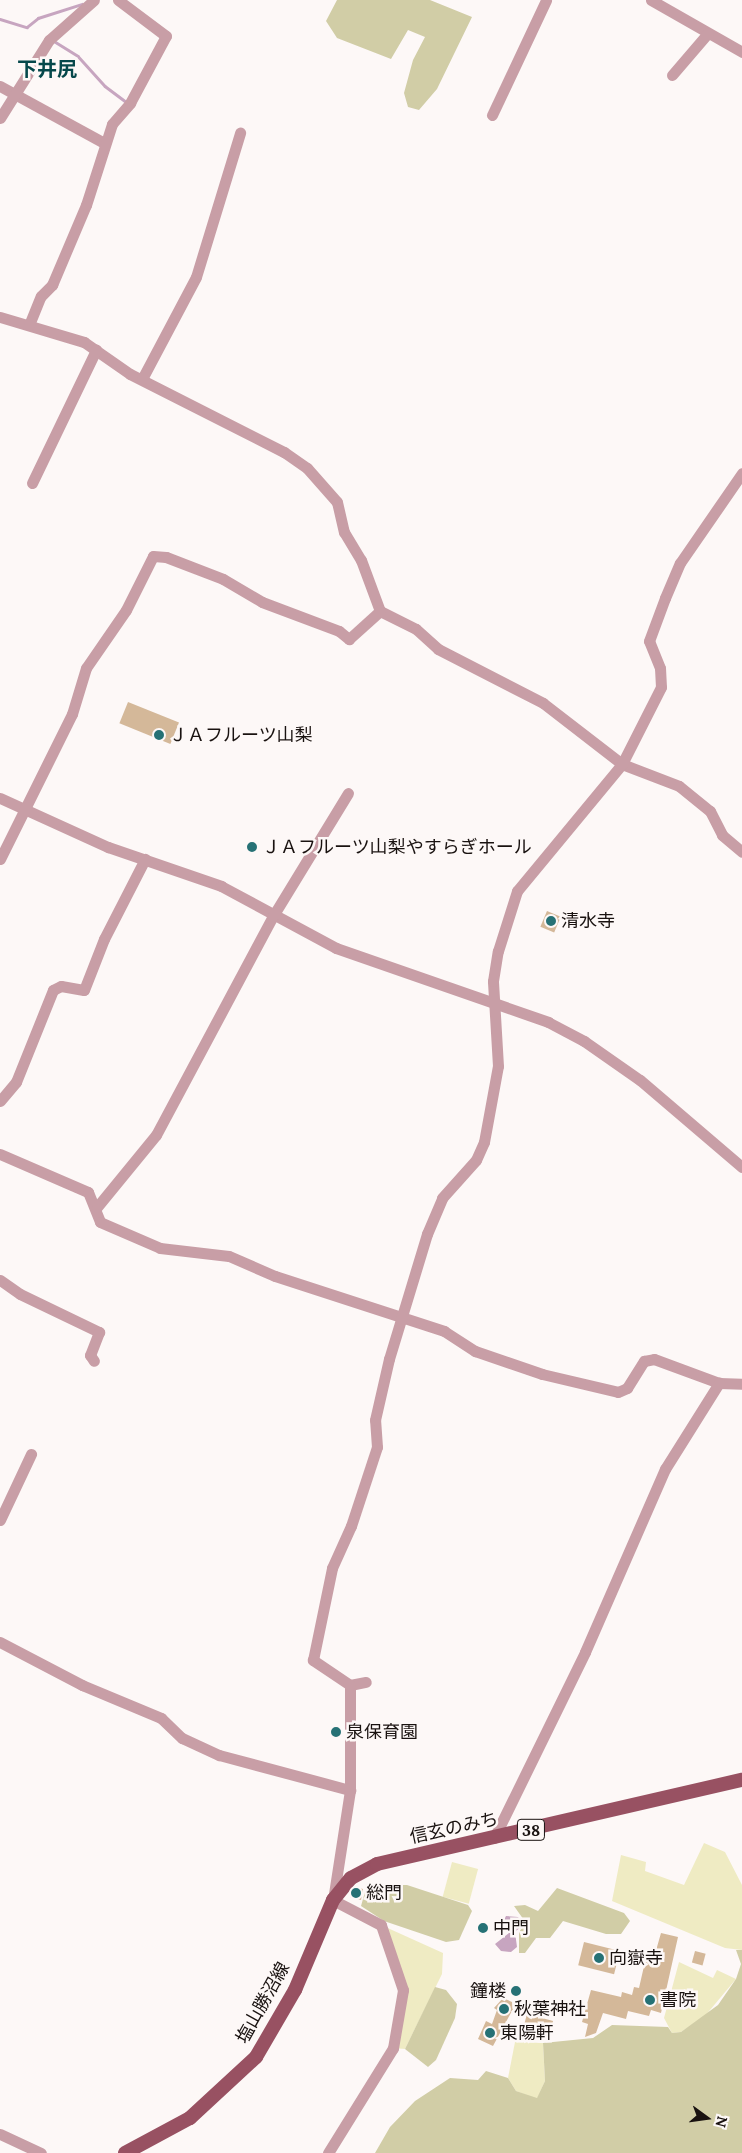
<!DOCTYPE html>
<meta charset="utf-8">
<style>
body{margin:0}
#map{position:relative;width:742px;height:2153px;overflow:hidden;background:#fdf8f7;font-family:Lora,"Noto Sans JP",serif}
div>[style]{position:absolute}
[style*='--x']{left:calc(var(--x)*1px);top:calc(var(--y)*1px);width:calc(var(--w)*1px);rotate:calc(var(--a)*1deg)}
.green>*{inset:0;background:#efebc3;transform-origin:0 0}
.forest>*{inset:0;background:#d1cda6}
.water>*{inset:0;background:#c7a5c0}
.stream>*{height:2.5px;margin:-1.25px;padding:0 1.25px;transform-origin:1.25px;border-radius:1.25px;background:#c7a5c0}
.building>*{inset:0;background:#d4b899;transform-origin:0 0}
.minor>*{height:11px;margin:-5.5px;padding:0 5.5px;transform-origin:5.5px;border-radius:5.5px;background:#c89ea6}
.major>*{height:14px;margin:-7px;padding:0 7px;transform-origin:7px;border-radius:7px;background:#985162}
.dots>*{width:14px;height:14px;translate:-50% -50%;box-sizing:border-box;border:2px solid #fdf8f7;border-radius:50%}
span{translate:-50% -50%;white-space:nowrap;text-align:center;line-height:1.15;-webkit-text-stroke:5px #fdf8f7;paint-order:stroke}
.shield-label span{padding:1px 4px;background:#fdf8f7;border:1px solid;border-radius:4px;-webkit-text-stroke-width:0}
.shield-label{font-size:16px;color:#191210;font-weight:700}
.poi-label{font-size:18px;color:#191210}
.left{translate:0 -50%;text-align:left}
.right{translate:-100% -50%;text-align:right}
.street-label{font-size:18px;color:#191210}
.quarter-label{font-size:20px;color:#06484b;font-weight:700}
.north{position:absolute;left:682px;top:2093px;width:50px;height:50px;-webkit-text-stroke:4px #fdf8f7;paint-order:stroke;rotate:104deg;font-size:14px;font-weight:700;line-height:20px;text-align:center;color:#191210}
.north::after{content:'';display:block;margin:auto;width:18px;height:22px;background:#191210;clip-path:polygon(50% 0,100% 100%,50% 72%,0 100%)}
</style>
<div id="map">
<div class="green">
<i style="clip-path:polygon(704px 1843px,725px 1852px,742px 1885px,742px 1950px,725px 1948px,612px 1901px,621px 1855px,646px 1862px,645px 1871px,684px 1885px)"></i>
<i style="left:452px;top:1862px;width:27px;height:36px;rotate:15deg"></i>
<i style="clip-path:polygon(381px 1925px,443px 1953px,442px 1974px,405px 2049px,393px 2048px,403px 1990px)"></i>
<i style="clip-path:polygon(679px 1962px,713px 1978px,717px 1970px,736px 1979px,705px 2016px,681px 2032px,672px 2033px,664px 2018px)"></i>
<i style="clip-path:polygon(515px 2042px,543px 2043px,545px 2081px,537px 2099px,516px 2091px,508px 2078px)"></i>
</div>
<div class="forest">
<i style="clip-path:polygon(337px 0,430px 0,472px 17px,437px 89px,419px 110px,408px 107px,404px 93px,413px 60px,425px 37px,408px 30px,391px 59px,337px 38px,326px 21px)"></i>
<i style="clip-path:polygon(367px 1885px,407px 1885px,468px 1905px,472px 1911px,459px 1940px,446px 1942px,384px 1921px,361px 1906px)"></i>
<i style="clip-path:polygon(557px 1888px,624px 1913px,630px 1921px,621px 1934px,606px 1934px,563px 1921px,550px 1938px,536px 1938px,525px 1953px,519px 1953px,519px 1932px,526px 1923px,514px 1906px,525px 1905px,538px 1911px)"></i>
<i style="clip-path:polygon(736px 1950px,742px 1950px,742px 2153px,375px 2153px,390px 2127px,415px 2101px,450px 2078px,478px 2080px,486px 2071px,508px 2078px,516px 2091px,537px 2098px,545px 2081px,543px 2043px,593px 2038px,612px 2025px,668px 2027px,672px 2033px,681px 2032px,718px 2005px,736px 1979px,741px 1964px)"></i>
<i style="clip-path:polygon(435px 1987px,446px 1990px,457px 2004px,455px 2018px,436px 2060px,428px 2067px,405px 2049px)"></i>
</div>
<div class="water">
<i style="clip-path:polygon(506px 1916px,518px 1917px,523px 1925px,515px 1932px,517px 1947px,511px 1952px,501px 1951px,495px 1944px,509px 1933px,502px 1924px)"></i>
</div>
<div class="stream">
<i style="--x:0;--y:19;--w:28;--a:17"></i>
<i style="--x:27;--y:27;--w:14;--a:-39"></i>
<i style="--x:38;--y:18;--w:46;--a:-17.7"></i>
<i style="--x:54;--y:41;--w:28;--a:32"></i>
<i style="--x:78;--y:56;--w:40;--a:48"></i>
<i style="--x:105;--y:86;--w:25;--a:37"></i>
</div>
<div class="building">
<i style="left:128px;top:702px;width:55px;height:23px;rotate:22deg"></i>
<i style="left:547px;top:911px;width:15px;height:17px;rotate:23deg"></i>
<i style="clip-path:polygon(355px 1887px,363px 1889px,361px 1900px,350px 1897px)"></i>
<i style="clip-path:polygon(661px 1933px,678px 1937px,661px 2013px,651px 2010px,649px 2016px,628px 2011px,626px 2019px,603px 2013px,596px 2033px,585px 2037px,588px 2024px,582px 2022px,591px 1990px,621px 1997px,622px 1992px,632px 1995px,634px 1987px,639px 1988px,647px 1953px,655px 1954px)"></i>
<i style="left:584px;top:1942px;width:37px;height:24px;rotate:14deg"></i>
<i style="left:695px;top:1951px;width:11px;height:12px;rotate:15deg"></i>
<i style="clip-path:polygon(503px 1998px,512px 2002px,513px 2009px,493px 2046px,478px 2039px,486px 2021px,492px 2024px,497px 2010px,494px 2008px)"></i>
<i style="left:527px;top:2014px;width:27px;height:13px;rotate:15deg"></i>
</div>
<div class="minor">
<i style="--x:651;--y:0;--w:105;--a:29.7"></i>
<i style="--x:672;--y:75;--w:55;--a:-49.4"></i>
<i style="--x:0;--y:86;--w:119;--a:28.7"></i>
<i style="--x:492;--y:115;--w:127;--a:-64.8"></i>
<i style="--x:0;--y:118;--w:92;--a:-57.9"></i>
<i style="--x:49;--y:40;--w:60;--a:-41.6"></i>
<i style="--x:0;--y:317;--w:88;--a:16.6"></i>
<i style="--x:84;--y:342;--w:56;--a:34.8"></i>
<i style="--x:130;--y:374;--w:173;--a:26.9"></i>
<i style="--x:284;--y:452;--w:28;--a:35"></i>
<i style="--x:307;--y:468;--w:45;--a:48.6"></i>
<i style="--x:337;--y:502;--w:31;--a:77"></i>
<i style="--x:344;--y:532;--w:33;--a:59"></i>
<i style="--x:361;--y:560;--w:54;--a:69.6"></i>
<i style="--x:380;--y:611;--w:40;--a:26.6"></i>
<i style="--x:416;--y:629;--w:30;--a:42"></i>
<i style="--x:438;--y:649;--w:118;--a:27.2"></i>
<i style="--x:543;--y:703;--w:100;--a:37.7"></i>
<i style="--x:622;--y:764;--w:61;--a:21.1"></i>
<i style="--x:679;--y:786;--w:40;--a:39"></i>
<i style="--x:710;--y:811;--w:27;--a:63"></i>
<i style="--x:722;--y:835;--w:26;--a:40"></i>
<i style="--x:29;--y:325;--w:31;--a:-68"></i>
<i style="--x:41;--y:296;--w:16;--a:-45"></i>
<i style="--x:52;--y:285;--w:87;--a:-67"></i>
<i style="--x:86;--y:205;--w:85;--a:-72.2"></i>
<i style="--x:112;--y:124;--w:28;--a:-49"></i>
<i style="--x:130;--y:103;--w:76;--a:-61.8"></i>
<i style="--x:166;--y:36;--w:60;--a:-143.1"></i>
<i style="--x:142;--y:379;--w:115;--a:-62.1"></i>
<i style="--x:196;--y:277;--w:151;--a:-73"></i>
<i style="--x:32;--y:483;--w:148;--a:-64.3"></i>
<i style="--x:0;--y:798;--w:119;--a:24.4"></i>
<i style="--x:108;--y:847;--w:120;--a:19"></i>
<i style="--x:221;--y:886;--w:131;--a:28.3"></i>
<i style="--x:336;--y:948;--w:225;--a:19.2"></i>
<i style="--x:548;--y:1022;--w:41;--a:27.8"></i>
<i style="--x:584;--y:1041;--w:68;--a:34.9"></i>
<i style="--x:640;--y:1080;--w:134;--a:40.5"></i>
<i style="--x:0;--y:859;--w:162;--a:-63.6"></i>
<i style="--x:72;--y:714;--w:48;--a:-73.1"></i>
<i style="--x:86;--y:668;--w:70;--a:-55.4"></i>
<i style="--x:126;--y:610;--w:60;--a:-63.4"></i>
<i style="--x:153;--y:556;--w:13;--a:4"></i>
<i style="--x:166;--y:557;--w:61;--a:21.1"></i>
<i style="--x:223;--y:579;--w:45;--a:30.5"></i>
<i style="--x:262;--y:602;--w:82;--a:20.6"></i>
<i style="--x:339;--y:631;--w:13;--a:39"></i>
<i style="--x:349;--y:639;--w:42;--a:-42.1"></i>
<i style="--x:0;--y:1101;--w:25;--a:-50"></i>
<i style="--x:16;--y:1082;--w:99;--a:-68.1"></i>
<i style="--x:53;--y:990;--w:9;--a:-27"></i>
<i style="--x:61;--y:986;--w:23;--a:10"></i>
<i style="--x:84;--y:990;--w:55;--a:-68.6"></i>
<i style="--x:104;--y:939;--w:90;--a:-62.9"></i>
<i style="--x:0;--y:1154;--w:96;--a:23.4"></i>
<i style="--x:88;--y:1192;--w:32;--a:68"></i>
<i style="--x:100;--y:1222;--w:65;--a:23.4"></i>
<i style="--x:160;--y:1248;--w:69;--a:6.6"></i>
<i style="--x:229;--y:1256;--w:50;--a:23.5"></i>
<i style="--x:275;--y:1276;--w:178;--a:18"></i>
<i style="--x:444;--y:1331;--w:37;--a:33"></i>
<i style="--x:475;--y:1351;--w:71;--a:18.9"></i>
<i style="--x:542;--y:1374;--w:78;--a:13.3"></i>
<i style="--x:618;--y:1392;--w:10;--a:-24"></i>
<i style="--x:627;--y:1388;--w:32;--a:-58"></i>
<i style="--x:644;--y:1361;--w:10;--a:-11"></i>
<i style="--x:654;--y:1359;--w:69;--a:20.3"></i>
<i style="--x:719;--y:1383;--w:23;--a:2"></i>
<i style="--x:97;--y:1207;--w:93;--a:-50.7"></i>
<i style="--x:156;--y:1135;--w:248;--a:-61.9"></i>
<i style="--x:273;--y:916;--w:144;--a:-58.6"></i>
<i style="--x:0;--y:1280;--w:24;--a:35"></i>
<i style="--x:20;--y:1294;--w:88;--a:25.7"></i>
<i style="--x:99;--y:1332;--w:25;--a:111"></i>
<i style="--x:90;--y:1355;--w:7;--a:56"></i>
<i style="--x:0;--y:1520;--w:73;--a:-64.8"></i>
<i style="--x:0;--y:1642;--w:93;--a:27.7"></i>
<i style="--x:82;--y:1685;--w:86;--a:22.7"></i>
<i style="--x:161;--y:1718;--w:29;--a:44"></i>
<i style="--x:182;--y:1738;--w:41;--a:24.7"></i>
<i style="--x:219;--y:1755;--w:136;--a:15"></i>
<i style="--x:350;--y:1685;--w:16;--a:-11"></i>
<i style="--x:494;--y:1838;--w:207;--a:-63.9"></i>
<i style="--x:585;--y:1652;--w:200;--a:-66.4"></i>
<i style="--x:665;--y:1469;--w:102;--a:-57.9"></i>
<i style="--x:0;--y:2134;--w:45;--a:24.9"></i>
<i style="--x:328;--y:2153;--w:123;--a:-58.2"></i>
<i style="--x:393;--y:2048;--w:59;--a:-80.2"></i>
<i style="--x:403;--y:1990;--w:69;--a:-108.7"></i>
<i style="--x:381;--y:1925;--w:54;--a:-152.5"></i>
<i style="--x:333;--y:1900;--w:111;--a:-81.2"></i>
<i style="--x:350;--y:1790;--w:105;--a:-90"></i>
<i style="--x:350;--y:1685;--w:45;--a:-146"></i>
<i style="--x:313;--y:1660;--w:94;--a:-78.3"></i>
<i style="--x:332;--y:1568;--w:46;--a:-65.7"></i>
<i style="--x:351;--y:1526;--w:83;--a:-71.8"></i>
<i style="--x:377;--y:1447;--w:27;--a:-94"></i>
<i style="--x:375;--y:1420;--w:63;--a:-77.1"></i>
<i style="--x:389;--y:1359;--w:131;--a:-73.1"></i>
<i style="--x:427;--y:1234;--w:39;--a:-67"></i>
<i style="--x:442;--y:1198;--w:51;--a:-48.2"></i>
<i style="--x:476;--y:1160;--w:20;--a:-66"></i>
<i style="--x:484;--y:1142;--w:77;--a:-79.6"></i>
<i style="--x:498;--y:1066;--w:85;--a:-93.4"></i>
<i style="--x:493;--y:981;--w:30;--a:-81"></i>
<i style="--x:498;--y:951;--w:63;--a:-72.4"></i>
<i style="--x:517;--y:891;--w:165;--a:-50.4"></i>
<i style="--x:622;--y:764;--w:86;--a:-63.1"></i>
<i style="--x:661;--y:687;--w:19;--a:-93"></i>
<i style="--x:660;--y:668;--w:29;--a:-112"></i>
<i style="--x:649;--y:641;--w:46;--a:-69.6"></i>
<i style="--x:665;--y:598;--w:38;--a:-67"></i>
<i style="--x:680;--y:563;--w:109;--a:-55.4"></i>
</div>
<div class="major">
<i style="--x:125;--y:2153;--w:74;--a:-28.3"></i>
<i style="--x:190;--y:2118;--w:90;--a:-42.7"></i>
<i style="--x:256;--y:2057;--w:78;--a:-59.8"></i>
<i style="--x:295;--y:1990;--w:98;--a:-67.1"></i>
<i style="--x:333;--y:1900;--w:28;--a:-51"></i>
<i style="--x:351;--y:1878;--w:30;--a:-28"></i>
<i style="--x:377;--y:1864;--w:375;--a:-13"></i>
</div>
<div class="dots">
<i style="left:159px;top:735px;background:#267175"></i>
<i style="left:252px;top:847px;background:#267175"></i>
<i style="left:551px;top:921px;background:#267175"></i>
<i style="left:336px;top:1732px;background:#267175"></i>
<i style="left:356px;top:1893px;background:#267175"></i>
<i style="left:483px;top:1928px;background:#267175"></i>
<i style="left:599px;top:1958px;background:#267175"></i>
<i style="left:516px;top:1991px;background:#267175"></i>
<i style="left:650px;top:2000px;background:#267175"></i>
<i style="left:504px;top:2009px;background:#267175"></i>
<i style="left:490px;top:2033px;background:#267175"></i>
</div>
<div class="shield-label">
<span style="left:531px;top:1830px">38</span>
</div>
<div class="poi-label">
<span class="left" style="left:169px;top:735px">ＪＡフルーツ山梨</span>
<span class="left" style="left:262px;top:847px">ＪＡフルーツ山梨やすらぎホール</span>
<span class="left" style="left:561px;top:921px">清水寺</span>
<span class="left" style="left:346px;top:1732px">泉保育園</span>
<span class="left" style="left:366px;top:1893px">総門</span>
<span class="left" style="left:493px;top:1928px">中門</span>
<span class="left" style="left:609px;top:1958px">向嶽寺</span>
<span class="right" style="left:506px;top:1991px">鐘楼</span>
<span class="left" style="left:660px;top:2000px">書院</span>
<span class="left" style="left:514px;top:2009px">秋葉神社</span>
<span class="left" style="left:500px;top:2033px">東陽軒</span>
</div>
<div class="street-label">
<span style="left:454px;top:1828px;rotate:-12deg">信玄のみち</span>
<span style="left:263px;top:2003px;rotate:-61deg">塩山勝沼線</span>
</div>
<div class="quarter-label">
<span style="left:47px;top:68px">下井尻</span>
</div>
<div class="north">N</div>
</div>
